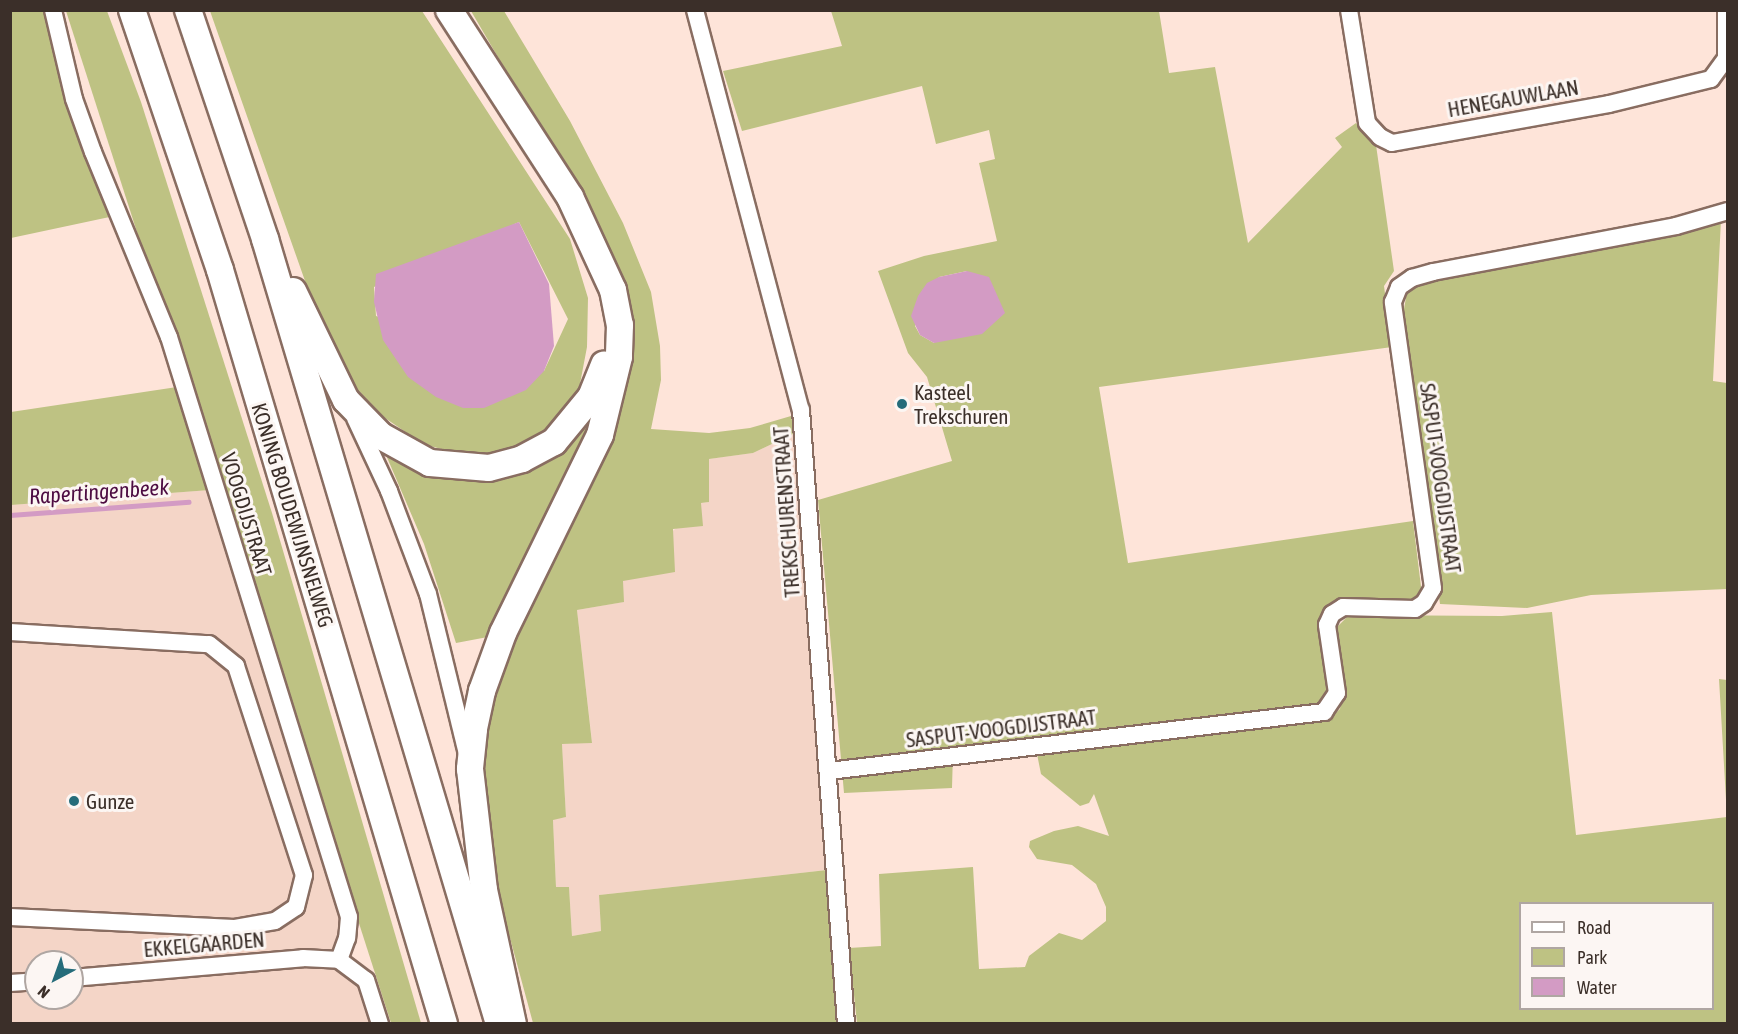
<!DOCTYPE html>
<style>
body{margin:0}
#map{position:relative;width:1738px;height:1034px;overflow:hidden;background:#fee4d9;font-family:"Asap Condensed",sans-serif}
div>[style]{position:absolute}
[style*='--x']{left:calc(var(--x)*1px);top:calc(var(--y)*1px);width:calc(var(--w)*1px);rotate:calc(var(--a)*1deg)}
.built>*{inset:0;background:#f4d5c7}
.green>*{inset:0;background:#bec283}
.water>*{inset:0;background:#d39bc4}
.stream>*{height:4.5px;margin:-2.25px;padding:0 2.25px;transform-origin:2.25px;border-radius:2.25px;background:#d39bc4}
.roads{filter:drop-shadow(2px 0 #896d61) drop-shadow(-2px 0 #896d61) drop-shadow(0 2px #896d61) drop-shadow(0 -2px #896d61)}
.minor>*{height:16px;margin:-8px;padding:0 8px;transform-origin:8px;border-radius:8px;background:#fff}
.highway>*{height:26px;margin:-13px;padding:0 13px;transform-origin:13px;border-radius:13px;background:#fff}
.dots>*{width:16px;height:16px;translate:-50% -50%;box-sizing:border-box;border:3px solid #fcf6f3;border-radius:50%}
span{translate:-50% -50%;white-space:nowrap;text-align:center;line-height:1.15;-webkit-text-stroke:6px #fcf6f3;paint-order:stroke}
.street-label{font-size:21px;color:#3b2f29}
.poi-label{font-size:21px;color:#3b2f29}
.left{translate:0 -50%;text-align:left}
.water-label{font-size:22px;color:#4d0c42;font-style:italic}
.frame{position:absolute;inset:0;border:12px solid #3b2f29;pointer-events:none}
.legend{position:absolute;left:1519px;top:902px;width:195px;height:108px;box-sizing:border-box;background:#fcf6f3;border:2px solid #afa6a2;margin:0;padding:8px 10px;list-style:none;font-size:18px;color:#3b2f29}
.legend li{display:flex;align-items:center;gap:12px;height:30px}
.legend b{width:30px;border:2px solid #afa6a2}
.north{position:absolute;left:24px;top:950px;width:60px;height:60px;box-sizing:border-box;background:#fcf6f3;border:2px solid #afa6a2;border-radius:50%;rotate:221deg;font-size:16px;font-weight:700;line-height:24px;text-align:center;color:#3b2f29}
.north::after{content:'';display:block;margin:auto;width:21px;height:27px;background:#256c7a;clip-path:polygon(50% 0,100% 100%,50% 72%,0 100%)}
</style>
<div id="map">
<div class="built">
<i style="clip-path:polygon(795px 433px,827px 870px,599px 895px,601px 931px,572px 936px,569px 888px,556px 887px,553px 819px,566px 817px,562px 744px,592px 742px,577px 610px,623px 602px,623px 581px,701px 503px,709px 502px,708px 459px,753px 453px)"></i>
<i style="clip-path:polygon(evenodd,210px 490px,371px 1023px,11px 1024px,11px 505px,210px 490px,36px 962px,72px 962px,72px 998px,36px 998px,36px 962px)"></i>
</div>
<div class="green">
<i style="clip-path:polygon(10px 11px,47px 11px,119px 215px,11px 238px)"></i>
<i style="clip-path:polygon(66px 11px,107px 11px,141px 102px,272px 513px,421px 1023px,391px 1023px)"></i>
<i style="clip-path:polygon(evenodd,210px 11px,422px 11px,570px 239px,588px 298px,587px 347px,579px 389px,556px 422px,530px 441px,492px 454px,461px 454px,430px 446px,410px 435px,385px 418px,353px 385px,317px 315px,210px 11px,519px 222px,568px 319px,544px 371px,376px 316px,374px 287px,519px 222px)"></i>
<i style="clip-path:polygon(471px 11px,504px 11px,570px 121px,623px 223px,651px 292px,660px 346px,661px 380px,651px 429px,709px 433px,750px 428px,791px 416px,795px 433px,753px 453px,709px 459px,709px 502px,701px 503px,703px 526px,673px 529px,675px 572px,623px 581px,624px 602px,577px 610px,592px 743px,562px 744px,566px 817px,553px 820px,556px 887px,569px 887px,572px 936px,601px 931px,599px 895px,827px 870px,839px 1023px,533px 1023px,488px 857px,483px 738px,502px 661px,626px 364px,591px 216px)"></i>
<i style="clip-path:polygon(evenodd,831px 11px,1159px 11px,1169px 73px,1215px 67px,1248px 243px,1342px 147px,1335px 138px,1356px 123px,1376px 145px,1394px 271px,1384px 286px,1392px 347px,1099px 387px,1128px 563px,1413px 521px,1422px 595px,1417px 600px,1329px 608px,1319px 624px,1328px 692px,1322px 705px,953px 753px,952px 788px,844px 793px,818px 500px,952px 461px,927px 377px,908px 353px,878px 271px,924px 256px,997px 241px,979px 163px,995px 159px,989px 130px,936px 144px,922px 86px,742px 131px,723px 71px,842px 46px,831px 11px,967px 271px,934px 343px,920px 335px,915px 326px,939px 277px,967px 271px)"></i>
<i style="clip-path:polygon(1721px 220px,1713px 381px,1727px 383px,1727px 589px,1591px 595px,1527px 608px,1440px 604px,1402px 320px,1407px 292px,1414px 284px)"></i>
<i style="clip-path:polygon(177px 387px,210px 490px,11px 505px,11px 412px)"></i>
<i style="clip-path:polygon(593px 411px,597px 413px,493px 636px,456px 643px,424px 544px,383px 448px,462px 478px)"></i>
<i style="clip-path:polygon(evenodd,1552px 612px,1576px 835px,1727px 817px,1719px 679px,1727px 680px,1727px 1023px,857px 1023px,849px 948px,881px 946px,879px 874px,973px 867px,979px 969px,1025px 967px,1029px 956px,1059px 933px,1082px 940px,1106px 921px,1106px 907px,1096px 884px,1072px 865px,1037px 859px,1029px 847px,1030px 841px,1054px 831px,1078px 826px,1109px 836px,1094px 794px,1089px 803px,1080px 806px,1041px 774px,1037px 754px,1330px 718px,1340px 709px,1342px 694px,1335px 629px,1349px 615px,1502px 616px,1552px 612px,1520px 904px,1712px 904px,1712px 1008px,1520px 1008px,1520px 904px)"></i>
</div>
<div class="water">
<i style="clip-path:polygon(519px 222px,549px 284px,554px 346px,544px 371px,526px 390px,484px 408px,463px 408px,436px 397px,408px 377px,383px 340px,374px 302px,376px 274px)"></i>
<i style="clip-path:polygon(967px 271px,989px 277px,1005px 313px,982px 334px,934px 343px,920px 335px,911px 316px,918px 296px,927px 283px,939px 277px)"></i>
</div>
<div class="stream">
<i style="--x:10;--y:515;--w:179;--a:-4.2"></i>
</div>
<div class="roads">
<div class="minor">
<i style="--x:53;--y:10;--w:91;--a:76.7"></i>
<i style="--x:74;--y:99;--w:56;--a:70.3"></i>
<i style="--x:93;--y:152;--w:200;--a:67.7"></i>
<i style="--x:169;--y:337;--w:607;--a:72.76"></i>
<i style="--x:349;--y:917;--w:21;--a:95"></i>
<i style="--x:347;--y:938;--w:23;--a:110"></i>
<i style="--x:695;--y:10;--w:414;--a:75.2"></i>
<i style="--x:801;--y:410;--w:616;--a:85.81"></i>
<i style="--x:1349;--y:10;--w:114;--a:80.9"></i>
<i style="--x:1367;--y:123;--w:19;--a:47"></i>
<i style="--x:1380;--y:137;--w:13;--a:27"></i>
<i style="--x:1392;--y:143;--w:220;--a:-10.2"></i>
<i style="--x:1609;--y:104;--w:105;--a:-13.8"></i>
<i style="--x:1711;--y:79;--w:26;--a:-54"></i>
<i style="--x:1726;--y:58;--w:48;--a:-90"></i>
<i style="--x:355;--y:418;--w:81;--a:65"></i>
<i style="--x:389;--y:491;--w:110;--a:69.3"></i>
<i style="--x:428;--y:594;--w:161;--a:76.3"></i>
<i style="--x:10;--y:632;--w:199;--a:3.5"></i>
<i style="--x:209;--y:644;--w:35;--a:39"></i>
<i style="--x:236;--y:666;--w:220;--a:72"></i>
<i style="--x:304;--y:875;--w:33;--a:104"></i>
<i style="--x:296;--y:907;--w:25;--a:146"></i>
<i style="--x:275;--y:921;--w:42;--a:170.3"></i>
<i style="--x:234;--y:928;--w:224;--a:-177.2"></i>
<i style="--x:829;--y:771;--w:499;--a:-6.8"></i>
<i style="--x:1324;--y:712;--w:23;--a:-56"></i>
<i style="--x:1337;--y:693;--w:69;--a:-98.4"></i>
<i style="--x:1327;--y:625;--w:12;--a:-66"></i>
<i style="--x:1332;--y:614;--w:13;--a:-32"></i>
<i style="--x:1343;--y:607;--w:72;--a:1.6"></i>
<i style="--x:1415;--y:609;--w:11;--a:-34"></i>
<i style="--x:1424;--y:603;--w:17;--a:-59"></i>
<i style="--x:1433;--y:588;--w:289;--a:-98"></i>
<i style="--x:1393;--y:302;--w:16;--a:-68"></i>
<i style="--x:1399;--y:287;--w:16;--a:-35"></i>
<i style="--x:1412;--y:278;--w:22;--a:-16"></i>
<i style="--x:1433;--y:272;--w:247;--a:-10.7"></i>
<i style="--x:1676;--y:226;--w:54;--a:-16.1"></i>
<i style="--x:72;--y:978;--w:232;--a:-4.9"></i>
<i style="--x:303;--y:958;--w:36;--a:3"></i>
<i style="--x:339;--y:960;--w:34;--a:37"></i>
<i style="--x:366;--y:980;--w:46;--a:72.3"></i>
<i style="--x:10;--y:983;--w:26;--a:-4"></i>
</div>
<div class="highway">
<i style="--x:132;--y:10;--w:274;--a:71.3"></i>
<i style="--x:220;--y:270;--w:787;--a:73.45"></i>
<i style="--x:188;--y:10;--w:242;--a:71.4"></i>
<i style="--x:265;--y:239;--w:819;--a:73.4"></i>
<i style="--x:449;--y:10;--w:223;--a:57.1"></i>
<i style="--x:570;--y:197;--w:102;--a:65.2"></i>
<i style="--x:613;--y:290;--w:36;--a:79"></i>
<i style="--x:620;--y:325;--w:32;--a:92"></i>
<i style="--x:619;--y:357;--w:80;--a:103.7"></i>
<i style="--x:600;--y:435;--w:220;--a:116.1"></i>
<i style="--x:503;--y:633;--w:62;--a:109.9"></i>
<i style="--x:482;--y:691;--w:40;--a:102"></i>
<i style="--x:474;--y:730;--w:39;--a:96"></i>
<i style="--x:470;--y:769;--w:122;--a:83.4"></i>
<i style="--x:484;--y:890;--w:137;--a:77.8"></i>
<i style="--x:293;--y:291;--w:121;--a:64.1"></i>
<i style="--x:346;--y:400;--w:50;--a:45.8"></i>
<i style="--x:381;--y:436;--w:56;--a:28.9"></i>
<i style="--x:430;--y:463;--w:59;--a:4.8"></i>
<i style="--x:489;--y:468;--w:34;--a:-15"></i>
<i style="--x:522;--y:459;--w:36;--a:-28"></i>
<i style="--x:554;--y:442;--w:58;--a:-50.6"></i>
<i style="--x:591;--y:397;--w:35;--a:-68"></i>
</div>
</div>
<div class="dots">
<i style="left:902px;top:404px;background:#256c7a"></i>
<i style="left:74px;top:801px;background:#256c7a"></i>
</div>
<div class="street-label">
<span style="left:1513px;top:98px;rotate:-10deg">HENEGAUWLAAN</span>
<span style="left:1441px;top:478px;rotate:82deg">SASPUT-VOOGDIJSTRAAT</span>
<span style="left:786px;top:512px;rotate:-94deg">TREKSCHURENSTRAAT</span>
<span style="left:247px;top:514px;rotate:73deg">VOOGDIJSTRAAT</span>
<span style="left:293px;top:515px;rotate:73deg">KONING BOUDEWIJNSNELWEG</span>
<span style="left:1001px;top:728px;rotate:-7deg">SASPUT-VOOGDIJSTRAAT</span>
<span style="left:204px;top:944px;rotate:-5deg">EKKELGAARDEN</span>
</div>
<div class="poi-label">
<span class="left" style="left:914px;top:404px">Kasteel<br>Trekschuren</span>
<span class="left" style="left:86px;top:801px">Gunze</span>
</div>
<div class="water-label">
<span style="left:99px;top:492px;rotate:-4deg">Rapertingenbeek</span>
</div>
<div class="frame"></div>
<ul class="legend">
<li><b style="height:8px;background:#fff"></b>Road</li>
<li><b style="height:16px;background:#bec283"></b>Park</li>
<li><b style="height:16px;background:#d39bc4"></b>Water</li>
</ul>
<div class="north">N</div>
</div>
